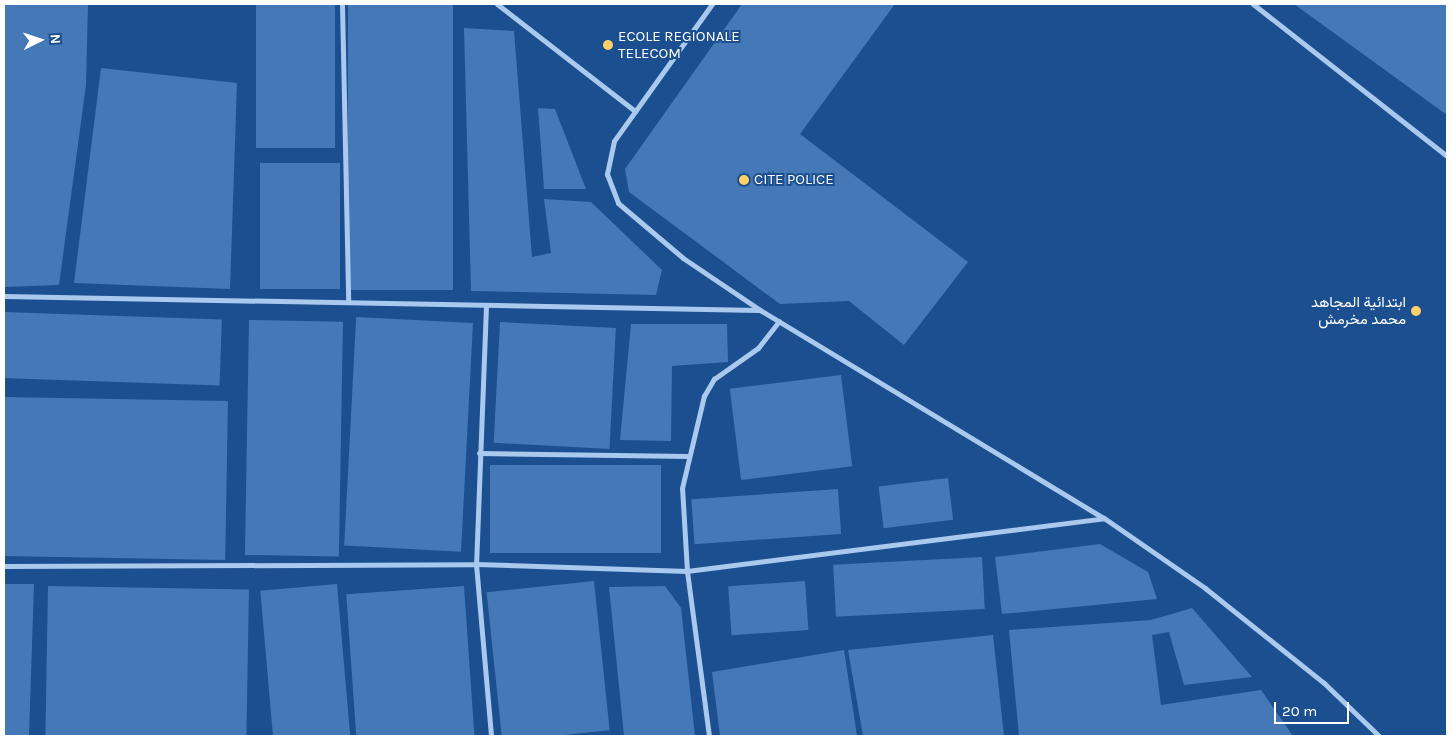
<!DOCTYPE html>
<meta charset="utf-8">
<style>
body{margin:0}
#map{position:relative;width:1451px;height:740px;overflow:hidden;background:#1b4f8f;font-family:Karla,Vazirmatn,sans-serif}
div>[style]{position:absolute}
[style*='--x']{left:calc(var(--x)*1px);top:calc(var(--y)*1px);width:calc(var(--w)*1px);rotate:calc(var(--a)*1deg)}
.building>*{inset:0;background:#4478b7;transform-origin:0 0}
.street>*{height:5px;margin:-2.5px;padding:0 2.5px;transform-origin:2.5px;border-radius:2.5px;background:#a9c9ee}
.dots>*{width:14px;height:14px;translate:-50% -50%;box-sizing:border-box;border:2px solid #1b4f8f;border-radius:50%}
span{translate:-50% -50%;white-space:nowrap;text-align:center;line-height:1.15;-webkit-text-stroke:4px #1b4f8f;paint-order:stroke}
.poi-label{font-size:15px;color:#fff}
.left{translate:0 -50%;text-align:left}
.right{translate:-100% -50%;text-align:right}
.frame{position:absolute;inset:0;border:5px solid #fff;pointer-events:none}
.north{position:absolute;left:15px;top:15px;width:50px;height:50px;-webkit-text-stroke:4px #1b4f8f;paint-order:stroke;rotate:86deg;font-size:14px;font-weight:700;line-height:20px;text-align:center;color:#fff}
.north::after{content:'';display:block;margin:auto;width:18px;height:22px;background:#fff;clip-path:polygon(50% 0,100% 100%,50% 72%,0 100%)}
.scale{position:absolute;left:1274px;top:702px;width:75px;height:22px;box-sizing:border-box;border:2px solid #fff;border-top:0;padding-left:6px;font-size:15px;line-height:18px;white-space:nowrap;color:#fff;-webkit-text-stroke:4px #1b4f8f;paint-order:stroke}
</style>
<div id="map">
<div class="building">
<i style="clip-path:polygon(4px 4px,88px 4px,86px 85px,59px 285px,4px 287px)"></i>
<i style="left:256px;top:4px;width:79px;height:144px"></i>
<i style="left:348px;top:4px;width:105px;height:286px"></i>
<i style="clip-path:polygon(742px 4px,895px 4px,800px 134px,968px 262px,904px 345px,849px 301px,780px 304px,629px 192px,625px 169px)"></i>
<i style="clip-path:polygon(1294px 4px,1447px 4px,1447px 115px)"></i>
<i style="clip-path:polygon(464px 28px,514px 31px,532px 257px,551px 253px,544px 199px,591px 202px,662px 270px,656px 295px,471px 291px)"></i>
<i style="clip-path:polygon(101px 68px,237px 83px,230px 289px,74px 283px)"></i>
<i style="clip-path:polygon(538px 108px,555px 109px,586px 189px,544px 189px)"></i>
<i style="left:260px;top:163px;width:80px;height:126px"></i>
<i style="left:4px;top:312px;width:218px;height:66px;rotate:2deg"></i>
<i style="left:249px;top:320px;width:94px;height:235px;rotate:1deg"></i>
<i style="left:500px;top:322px;width:116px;height:121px;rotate:3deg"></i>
<i style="left:473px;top:323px;width:229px;height:117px;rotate:93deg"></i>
<i style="clip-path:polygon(631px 324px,727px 324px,728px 362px,672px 366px,671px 441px,620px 440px)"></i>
<i style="left:841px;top:375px;width:92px;height:112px;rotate:83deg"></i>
<i style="left:4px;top:397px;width:224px;height:159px;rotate:1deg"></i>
<i style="left:661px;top:465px;width:88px;height:171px;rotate:90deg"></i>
<i style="left:948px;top:478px;width:42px;height:70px;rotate:83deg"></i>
<i style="left:838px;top:489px;width:45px;height:147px;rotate:86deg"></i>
<i style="clip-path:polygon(1100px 544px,1148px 572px,1157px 599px,1002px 614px,995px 557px)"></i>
<i style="left:982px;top:557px;width:52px;height:149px;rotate:87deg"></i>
<i style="left:594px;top:581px;width:150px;height:108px;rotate:84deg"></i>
<i style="left:805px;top:581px;width:49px;height:77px;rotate:86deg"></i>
<i style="clip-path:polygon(4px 584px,34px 584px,29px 736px,4px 736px)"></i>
<i style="left:337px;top:584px;width:152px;height:77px;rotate:85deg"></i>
<i style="left:48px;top:586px;width:201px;height:150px;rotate:1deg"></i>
<i style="left:464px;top:586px;width:150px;height:118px;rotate:86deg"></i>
<i style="clip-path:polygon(665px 586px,681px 608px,695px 736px,624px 736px,609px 587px)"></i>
<i style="clip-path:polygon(1192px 608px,1252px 677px,1184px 685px,1169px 632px,1152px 635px,1161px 705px,1261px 690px,1293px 736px,1019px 736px,1009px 630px,1151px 620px)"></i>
<i style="clip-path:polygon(993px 635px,1004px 736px,863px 736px,848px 650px)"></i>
<i style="clip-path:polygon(844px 650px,857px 736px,720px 736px,712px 672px)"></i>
</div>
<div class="street">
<i style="--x:342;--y:4;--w:298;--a:88.8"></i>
<i style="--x:497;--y:4;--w:175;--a:37.8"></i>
<i style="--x:712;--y:4;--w:168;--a:125.6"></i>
<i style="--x:614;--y:141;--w:34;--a:102"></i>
<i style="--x:607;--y:174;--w:31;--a:69"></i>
<i style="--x:618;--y:203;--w:85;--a:40.2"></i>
<i style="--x:683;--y:258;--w:93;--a:34"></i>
<i style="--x:760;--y:310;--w:402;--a:31.2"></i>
<i style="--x:1104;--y:518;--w:123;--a:34.7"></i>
<i style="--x:1205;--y:588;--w:152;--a:38.6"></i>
<i style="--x:1324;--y:683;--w:76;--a:43.9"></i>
<i style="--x:1253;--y:4;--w:246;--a:38.1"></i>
<i style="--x:4;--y:296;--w:754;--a:1.06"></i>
<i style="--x:486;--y:306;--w:258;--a:92.2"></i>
<i style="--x:476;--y:564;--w:173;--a:85"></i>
<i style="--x:479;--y:453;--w:209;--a:0.8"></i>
<i style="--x:4;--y:566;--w:472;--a:-0.2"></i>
<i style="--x:476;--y:564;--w:211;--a:1.9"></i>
<i style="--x:687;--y:571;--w:420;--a:-7.2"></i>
<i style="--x:709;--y:736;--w:166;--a:-97.6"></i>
<i style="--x:687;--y:571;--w:83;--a:-93.4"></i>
<i style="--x:682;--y:488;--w:95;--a:-76.6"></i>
<i style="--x:704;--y:396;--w:20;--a:-60"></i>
<i style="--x:714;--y:379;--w:54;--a:-35.2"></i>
<i style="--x:758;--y:348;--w:34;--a:-52"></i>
</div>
<div class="dots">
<i style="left:608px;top:45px;background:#ffd166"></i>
<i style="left:744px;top:180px;background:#ffd166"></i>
<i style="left:1416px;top:311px;background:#ffd166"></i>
</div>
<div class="poi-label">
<span class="left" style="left:618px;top:45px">ECOLE REGIONALE<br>TELECOM</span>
<span class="left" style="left:754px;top:180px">CITE POLICE</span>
<span class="right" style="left:1406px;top:311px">ابتدائية المجاهد<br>محمد مخرمش</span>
</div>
<div class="frame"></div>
<div class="north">N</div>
<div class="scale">20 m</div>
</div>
